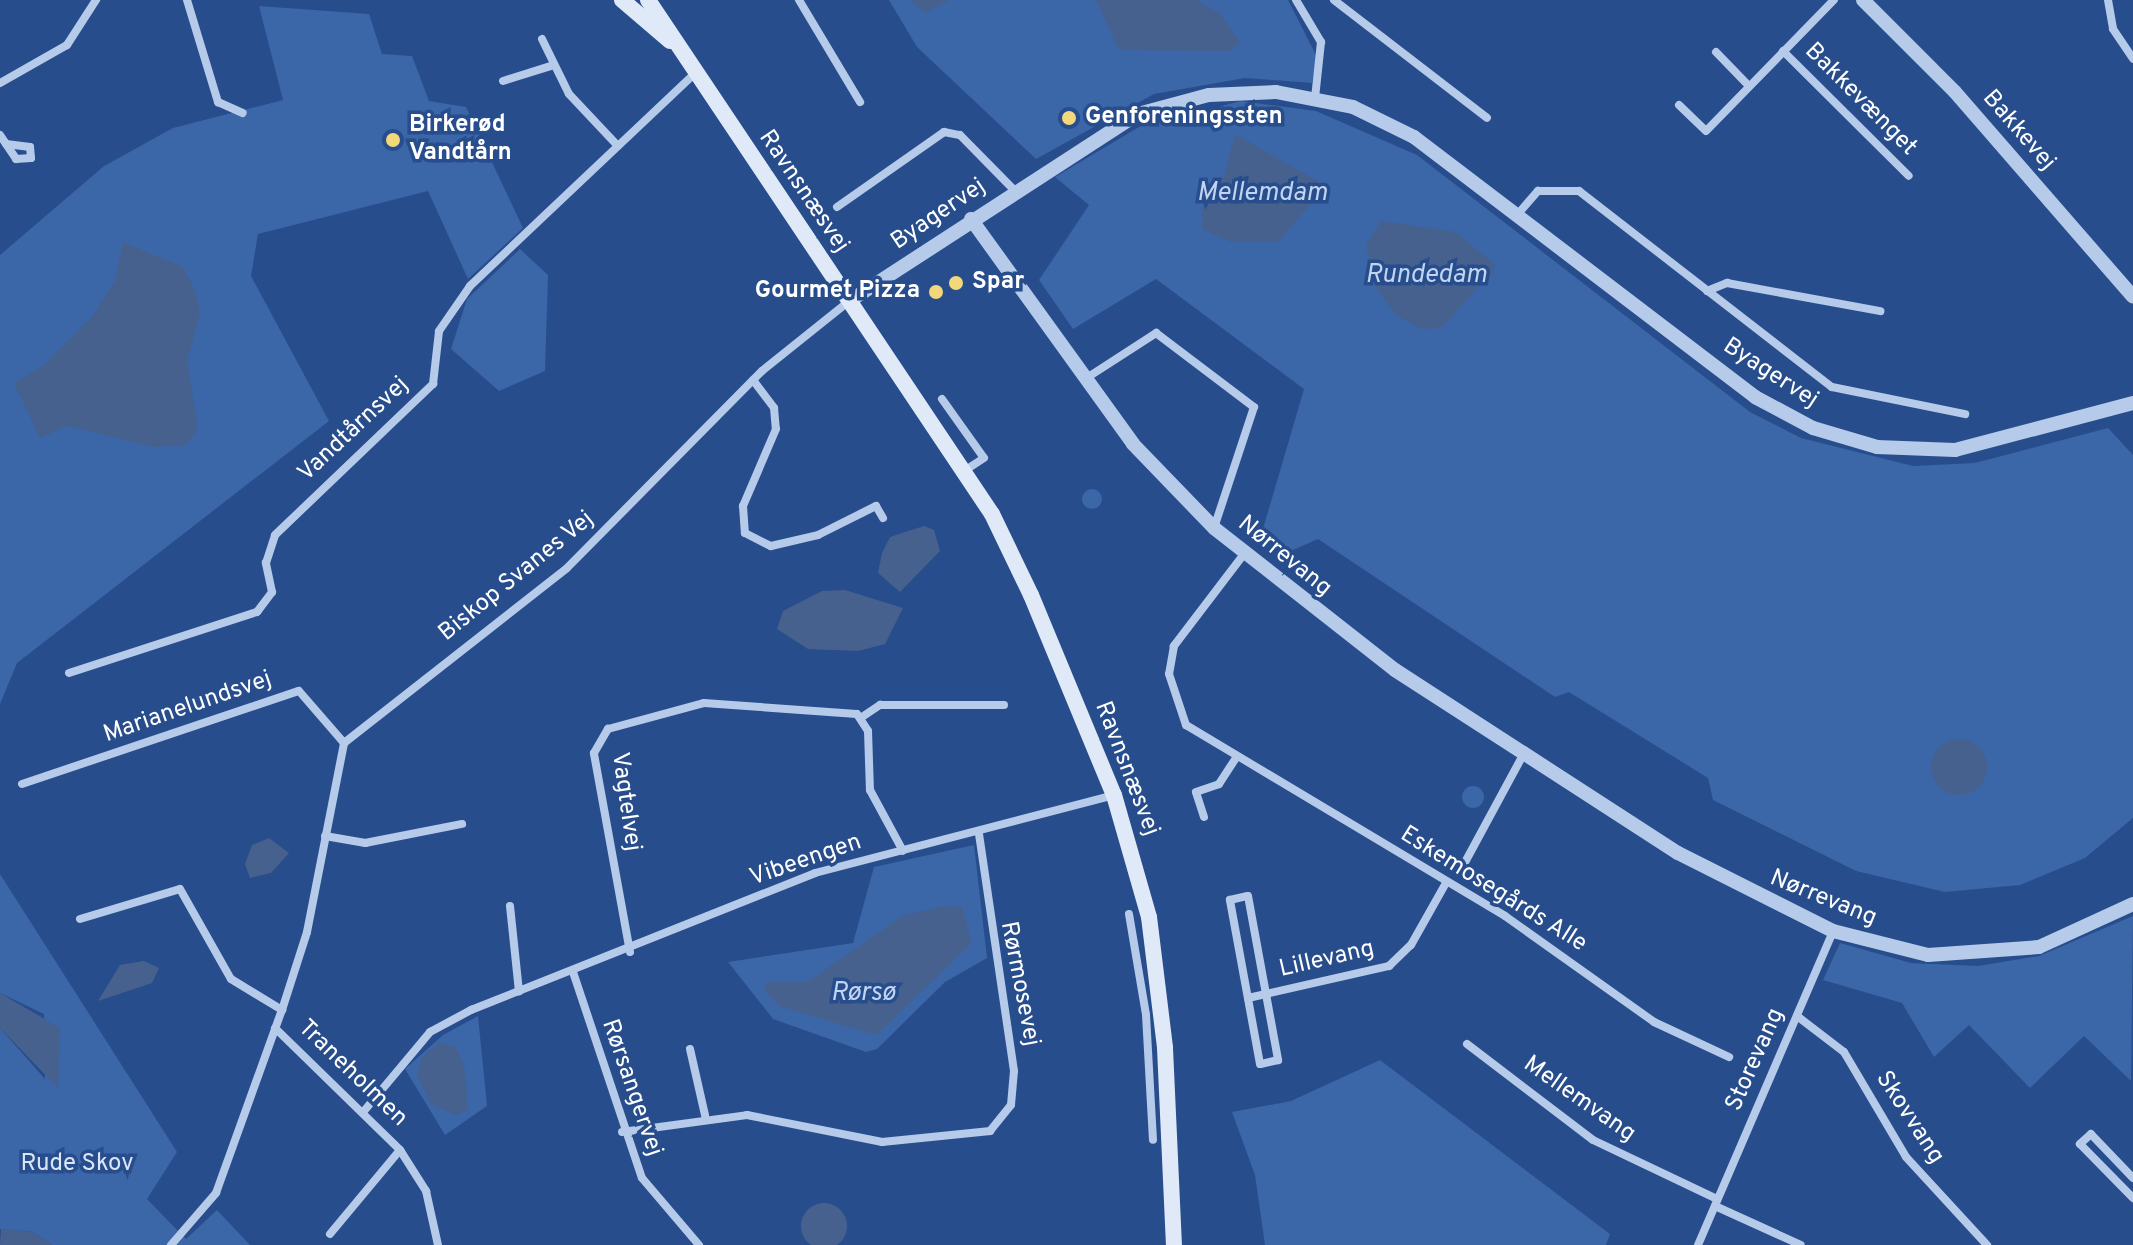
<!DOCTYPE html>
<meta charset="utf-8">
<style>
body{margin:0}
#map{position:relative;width:2133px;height:1245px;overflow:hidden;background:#274d8c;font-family:Overpass,sans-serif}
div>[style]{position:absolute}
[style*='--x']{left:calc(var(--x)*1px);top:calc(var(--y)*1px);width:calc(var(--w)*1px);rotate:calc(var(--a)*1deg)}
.green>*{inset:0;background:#3b66a8}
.round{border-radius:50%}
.water>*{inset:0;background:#47618f}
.minor>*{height:8px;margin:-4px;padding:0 4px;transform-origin:4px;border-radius:4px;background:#b6caea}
.tertiary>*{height:14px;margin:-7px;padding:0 7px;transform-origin:7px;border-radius:7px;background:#b6caea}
.secondary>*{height:16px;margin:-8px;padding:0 8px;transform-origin:8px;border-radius:8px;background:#e0e9f8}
.dots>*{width:22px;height:22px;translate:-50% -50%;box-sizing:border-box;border:4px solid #274d8c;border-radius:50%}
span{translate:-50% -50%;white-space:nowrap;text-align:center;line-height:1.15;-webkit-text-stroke:7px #274d8c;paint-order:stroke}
.street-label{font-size:24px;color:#fff}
.poi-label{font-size:24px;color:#fff;font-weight:700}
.left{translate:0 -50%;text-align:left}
.right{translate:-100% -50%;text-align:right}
.park-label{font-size:24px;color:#dae6f8}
.water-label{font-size:26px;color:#c1d4f1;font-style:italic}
</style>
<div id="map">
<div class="green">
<i style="clip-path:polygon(889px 0,1288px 0,1317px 57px,1312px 83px,1245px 78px,1154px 94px,1036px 159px,917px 47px)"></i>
<i style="clip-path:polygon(259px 6px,369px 14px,382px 54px,412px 56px,429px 101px,466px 107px,523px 228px,468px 279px,428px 191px,258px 234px,251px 276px,329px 421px,17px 663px,0 704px,0 255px,104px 166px,173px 128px,283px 100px)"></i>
<i style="clip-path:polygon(1241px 101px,1316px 111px,1417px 155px,1750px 412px,1801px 438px,1913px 466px,1975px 463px,2108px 428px,2133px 455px,2133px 818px,2085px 858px,2020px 885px,1945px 892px,1856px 871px,1713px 800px,1708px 778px,1569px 692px,1555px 697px,1318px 539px,1284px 554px,1260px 539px,1304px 389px,1156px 279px,1073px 329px,1039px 280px,1089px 205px,1055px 177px,1139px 127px)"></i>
<i style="clip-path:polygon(520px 249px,548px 275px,545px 371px,499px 391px,451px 349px,467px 299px)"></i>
<i class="round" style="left:1082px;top:489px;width:20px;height:20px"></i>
<i class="round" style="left:1462px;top:786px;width:22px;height:22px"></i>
<i style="clip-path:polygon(974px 845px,987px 958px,945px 982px,877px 1049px,866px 1052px,773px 1019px,728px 962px,853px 943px,874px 867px)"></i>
<i style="clip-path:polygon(0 874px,177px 1152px,147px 1199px,186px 1239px,217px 1210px,250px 1245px,52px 1245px,32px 1232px,0 1229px,0 1028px,45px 1079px,44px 1014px,0 993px)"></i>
<i style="clip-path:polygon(2133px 916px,2131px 1081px,2084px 1036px,2030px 1088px,1969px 1025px,1934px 1057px,1902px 1003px,1823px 980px,1840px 943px,1911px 963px,1978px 966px,2039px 956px)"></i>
<i style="clip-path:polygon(478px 1016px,487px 1106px,445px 1135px,405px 1069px,443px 1035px)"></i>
<i style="clip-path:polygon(1380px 1060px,1610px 1234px,1606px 1245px,1265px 1245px,1255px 1175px,1232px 1112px,1291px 1101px)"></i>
</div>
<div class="water">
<i style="clip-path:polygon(910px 0,949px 0,925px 13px)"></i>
<i style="clip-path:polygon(1096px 0,1196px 0,1219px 13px,1240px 42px,1229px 51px,1119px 50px)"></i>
<i style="clip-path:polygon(1235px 134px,1319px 182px,1320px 193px,1278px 242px,1231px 242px,1202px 229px,1203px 198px,1224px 177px)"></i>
<i style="clip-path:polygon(1381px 221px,1456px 232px,1495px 265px,1493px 273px,1440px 328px,1421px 329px,1396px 315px,1376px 287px,1366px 245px)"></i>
<i style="clip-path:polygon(123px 242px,183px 267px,195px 290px,200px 313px,187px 361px,198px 428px,187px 445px,154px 447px,67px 426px,40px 438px,14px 383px,44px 365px,93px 315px,115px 281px)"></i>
<i style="clip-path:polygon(924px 526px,934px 530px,940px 551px,900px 592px,878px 573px,882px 553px,890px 537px)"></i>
<i style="clip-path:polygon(845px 590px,903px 608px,885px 644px,858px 651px,808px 649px,777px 629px,783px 611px,822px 591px)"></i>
<i class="round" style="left:1931px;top:739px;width:56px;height:56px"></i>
<i style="clip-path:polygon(269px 838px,289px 853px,271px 873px,250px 878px,245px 864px,252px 845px)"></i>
<i style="clip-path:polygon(944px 906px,962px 907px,972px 943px,876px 1035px,779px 1006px,765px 991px,766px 982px,808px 982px,902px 916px)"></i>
<i style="clip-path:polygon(144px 961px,159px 968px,152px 983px,98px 1001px,120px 965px)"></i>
<i style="clip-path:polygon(0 993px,60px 1028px,58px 1088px,0 1028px)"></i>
<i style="clip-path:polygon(439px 1043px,455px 1046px,464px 1064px,468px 1110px,455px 1115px,431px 1104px,417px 1075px,421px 1058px)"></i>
<i class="round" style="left:801px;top:1203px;width:46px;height:46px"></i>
<i style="clip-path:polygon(1px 1229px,32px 1232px,52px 1245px,0 1245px)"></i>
</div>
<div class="minor">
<i style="--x:187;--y:0;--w:107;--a:73.1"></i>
<i style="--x:218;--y:102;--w:27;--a:24"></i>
<i style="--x:799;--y:0;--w:119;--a:59.1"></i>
<i style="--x:1296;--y:0;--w:49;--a:59.2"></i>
<i style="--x:1321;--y:42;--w:56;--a:96.1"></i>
<i style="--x:1334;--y:0;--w:193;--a:37.6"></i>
<i style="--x:2108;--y:0;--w:29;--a:80"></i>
<i style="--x:2113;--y:29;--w:36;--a:56"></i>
<i style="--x:542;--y:39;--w:61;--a:63.9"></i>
<i style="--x:569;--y:94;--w:71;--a:46.7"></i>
<i style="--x:1783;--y:51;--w:177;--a:44.8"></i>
<i style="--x:1716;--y:52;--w:47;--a:45.9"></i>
<i style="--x:503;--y:81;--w:53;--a:-17.4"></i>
<i style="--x:0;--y:83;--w:77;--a:-29.6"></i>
<i style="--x:67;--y:45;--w:54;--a:-57.2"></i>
<i style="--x:1679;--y:105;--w:37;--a:44"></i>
<i style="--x:1706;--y:131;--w:183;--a:-45.7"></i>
<i style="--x:0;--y:135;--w:29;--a:56"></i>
<i style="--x:16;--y:159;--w:15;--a:-4"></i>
<i style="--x:31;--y:158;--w:11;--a:-95"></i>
<i style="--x:30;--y:147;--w:24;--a:-173"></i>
<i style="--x:837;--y:207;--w:131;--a:-35"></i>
<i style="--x:944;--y:132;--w:16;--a:11"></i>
<i style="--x:960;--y:135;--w:77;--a:45.5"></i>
<i style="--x:1517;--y:215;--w:32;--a:-49"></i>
<i style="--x:1538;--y:191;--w:41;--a:0"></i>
<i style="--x:1579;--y:191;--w:320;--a:37.8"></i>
<i style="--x:1832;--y:387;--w:136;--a:11.5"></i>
<i style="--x:1707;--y:291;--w:22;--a:-22"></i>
<i style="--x:1727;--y:283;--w:156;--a:10.4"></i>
<i style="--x:1085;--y:379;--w:85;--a:-32.9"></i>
<i style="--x:1156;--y:333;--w:123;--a:37.1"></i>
<i style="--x:1254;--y:407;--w:127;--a:108.3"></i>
<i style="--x:753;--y:380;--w:35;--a:53"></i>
<i style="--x:774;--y:408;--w:21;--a:85"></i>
<i style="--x:776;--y:429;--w:84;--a:113.2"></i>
<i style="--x:743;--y:506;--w:27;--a:86"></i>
<i style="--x:745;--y:533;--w:29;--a:27"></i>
<i style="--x:771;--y:546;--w:48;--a:-13.2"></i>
<i style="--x:818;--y:535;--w:65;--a:-26.6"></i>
<i style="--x:876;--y:506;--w:14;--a:60"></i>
<i style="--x:942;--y:399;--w:72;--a:54.6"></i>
<i style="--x:984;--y:458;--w:24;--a:147"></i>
<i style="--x:1244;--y:554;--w:116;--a:127.3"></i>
<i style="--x:1174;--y:646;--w:28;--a:100"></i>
<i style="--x:1169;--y:674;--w:54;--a:71.6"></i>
<i style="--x:1186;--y:725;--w:372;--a:30.9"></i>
<i style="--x:1505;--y:916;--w:183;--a:35.4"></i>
<i style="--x:1654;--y:1022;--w:83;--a:25"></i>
<i style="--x:69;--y:673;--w:198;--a:-18"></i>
<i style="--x:257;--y:612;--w:25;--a:-53"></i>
<i style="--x:272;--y:592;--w:30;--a:-102"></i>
<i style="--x:266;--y:563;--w:29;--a:-72"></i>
<i style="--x:275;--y:535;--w:219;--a:-43.7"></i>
<i style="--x:433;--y:384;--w:53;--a:-83.5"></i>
<i style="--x:439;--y:331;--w:55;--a:-55.4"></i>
<i style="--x:470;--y:286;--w:308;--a:-43.4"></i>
<i style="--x:862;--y:717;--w:22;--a:-34"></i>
<i style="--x:880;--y:705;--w:124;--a:0"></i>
<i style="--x:22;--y:784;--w:292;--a:-18.6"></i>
<i style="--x:299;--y:691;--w:69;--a:49.1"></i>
<i style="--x:1204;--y:817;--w:26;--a:-108"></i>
<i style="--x:1196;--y:792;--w:24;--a:-19"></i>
<i style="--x:1219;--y:784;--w:30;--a:-57"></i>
<i style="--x:325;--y:836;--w:41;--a:9.9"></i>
<i style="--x:365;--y:843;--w:99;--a:-11.1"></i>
<i style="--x:1463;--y:866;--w:124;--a:-61.6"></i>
<i style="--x:1248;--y:896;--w:167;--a:79.6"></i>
<i style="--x:1278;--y:1060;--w:18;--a:167"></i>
<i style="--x:1260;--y:1064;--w:167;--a:-100.4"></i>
<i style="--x:1230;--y:900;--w:18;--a:-13"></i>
<i style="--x:510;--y:906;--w:86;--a:84"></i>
<i style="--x:1129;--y:914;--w:102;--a:80.4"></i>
<i style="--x:1146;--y:1015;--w:125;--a:86.8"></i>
<i style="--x:80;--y:919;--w:104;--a:-16.7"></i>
<i style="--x:180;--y:889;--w:103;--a:60.5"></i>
<i style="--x:231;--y:979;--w:60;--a:31.3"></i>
<i style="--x:630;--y:952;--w:202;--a:-100.3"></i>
<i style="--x:594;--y:753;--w:28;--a:-60"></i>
<i style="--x:608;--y:729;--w:99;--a:-15.2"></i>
<i style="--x:704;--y:703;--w:153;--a:4.1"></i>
<i style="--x:857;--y:714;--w:20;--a:57"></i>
<i style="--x:868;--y:731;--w:59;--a:88.1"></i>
<i style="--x:870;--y:790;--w:69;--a:61.6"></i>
<i style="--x:573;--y:972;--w:217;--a:71.5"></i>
<i style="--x:642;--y:1178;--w:88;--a:49.6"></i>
<i style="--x:1248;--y:998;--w:145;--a:-12.8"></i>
<i style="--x:1389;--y:966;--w:30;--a:-44"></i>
<i style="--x:1411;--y:945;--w:73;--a:-60.6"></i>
<i style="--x:1797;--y:1016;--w:59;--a:37.5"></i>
<i style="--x:1844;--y:1052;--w:122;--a:59.4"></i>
<i style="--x:1906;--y:1157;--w:120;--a:47.4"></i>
<i style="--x:275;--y:1028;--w:175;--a:44.3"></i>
<i style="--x:400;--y:1150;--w:49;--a:57.6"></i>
<i style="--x:426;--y:1191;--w:55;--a:77.5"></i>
<i style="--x:1467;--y:1044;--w:158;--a:37.3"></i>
<i style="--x:1593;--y:1140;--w:137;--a:25.4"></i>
<i style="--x:690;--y:1049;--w:68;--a:77.2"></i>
<i style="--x:364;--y:1111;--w:103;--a:-50.1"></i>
<i style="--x:430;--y:1032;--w:47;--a:-28.2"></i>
<i style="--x:471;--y:1010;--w:370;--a:-21.7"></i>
<i style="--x:815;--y:873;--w:309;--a:-14.6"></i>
<i style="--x:622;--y:1132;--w:126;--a:-7.7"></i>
<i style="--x:747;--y:1115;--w:138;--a:11.3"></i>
<i style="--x:882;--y:1142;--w:109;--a:-5.8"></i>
<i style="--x:990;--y:1131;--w:33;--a:-51"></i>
<i style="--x:1011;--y:1105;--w:34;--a:-85"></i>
<i style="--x:1014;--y:1071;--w:239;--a:-98.4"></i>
<i style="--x:2133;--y:1178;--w:61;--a:-133.7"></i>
<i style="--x:2091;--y:1134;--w:15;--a:138"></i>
<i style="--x:2080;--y:1144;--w:76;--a:45.5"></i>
<i style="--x:1715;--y:1206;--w:94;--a:24.4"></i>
<i style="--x:330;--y:1234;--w:109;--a:-50.2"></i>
<i style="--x:171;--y:1245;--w:69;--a:-49.1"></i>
<i style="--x:216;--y:1193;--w:195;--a:-70.2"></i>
<i style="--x:282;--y:1010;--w:82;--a:-72.2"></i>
<i style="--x:307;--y:932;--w:193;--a:-78.9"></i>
<i style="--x:344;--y:743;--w:283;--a:-38.1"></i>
<i style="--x:567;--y:568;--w:277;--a:-45.3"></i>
<i style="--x:762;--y:371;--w:110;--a:-38.7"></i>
<i style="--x:1698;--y:1245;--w:342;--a:-66.7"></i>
</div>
<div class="tertiary">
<i style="--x:1863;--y:0;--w:130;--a:45"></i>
<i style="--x:1955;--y:92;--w:271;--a:49"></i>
<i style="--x:971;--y:219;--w:277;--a:54.2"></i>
<i style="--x:1133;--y:444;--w:117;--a:46"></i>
<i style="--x:1214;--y:528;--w:230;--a:38.1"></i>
<i style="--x:1395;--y:670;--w:337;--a:32.9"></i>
<i style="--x:1678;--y:853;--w:174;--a:26.7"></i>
<i style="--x:1833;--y:931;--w:98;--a:14.2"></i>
<i style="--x:1928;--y:955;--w:111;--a:-4.1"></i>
<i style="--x:2039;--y:947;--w:103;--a:-24.6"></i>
<i style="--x:848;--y:302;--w:346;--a:-33"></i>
<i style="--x:1138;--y:114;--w:73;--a:-15"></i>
<i style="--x:1209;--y:95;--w:67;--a:-2.6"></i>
<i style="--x:1276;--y:92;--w:78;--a:11"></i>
<i style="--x:1353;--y:107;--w:68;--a:26.2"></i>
<i style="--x:1414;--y:137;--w:429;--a:37.3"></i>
<i style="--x:1755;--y:397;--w:66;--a:28.1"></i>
<i style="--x:1813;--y:428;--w:67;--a:16.5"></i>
<i style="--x:1877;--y:447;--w:78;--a:2.2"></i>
<i style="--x:1955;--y:450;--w:184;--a:-14.8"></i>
</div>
<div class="secondary">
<i style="--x:622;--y:0;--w:63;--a:40.5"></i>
<i style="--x:648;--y:0;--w:618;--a:56.21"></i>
<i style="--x:992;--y:514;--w:90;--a:64.3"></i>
<i style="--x:1031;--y:595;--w:217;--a:67.5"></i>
<i style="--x:1114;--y:795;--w:127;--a:74"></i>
<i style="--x:1149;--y:917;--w:132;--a:83"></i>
<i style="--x:1165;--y:1048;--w:197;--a:87.4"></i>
</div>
<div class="dots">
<i style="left:1069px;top:118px;background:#f2d77b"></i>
<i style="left:393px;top:140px;background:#f2d77b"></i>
<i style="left:956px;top:283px;background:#f2d77b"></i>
<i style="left:936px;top:292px;background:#f2d77b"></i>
</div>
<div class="street-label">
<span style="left:1860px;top:100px;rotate:45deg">Bakkevænget</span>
<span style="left:2018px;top:131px;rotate:49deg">Bakkevej</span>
<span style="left:803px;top:192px;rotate:56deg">Ravnsnæsvej</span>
<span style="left:939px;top:215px;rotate:-34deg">Byagervej</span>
<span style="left:1770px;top:374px;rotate:33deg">Byagervej</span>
<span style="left:354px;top:430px;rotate:-43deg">Vandtårnsvej</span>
<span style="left:1284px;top:557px;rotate:39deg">Nørrevang</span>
<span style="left:517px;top:577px;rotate:-39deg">Biskop Svanes Vej</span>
<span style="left:188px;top:708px;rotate:-19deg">Marianelundsvej</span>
<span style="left:1126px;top:769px;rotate:69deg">Ravnsnæsvej</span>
<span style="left:625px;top:802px;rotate:82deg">Vagtelvej</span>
<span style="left:806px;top:861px;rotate:-19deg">Vibeengen</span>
<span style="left:1493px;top:890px;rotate:32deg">Eskemosegårds Alle</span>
<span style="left:1823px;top:899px;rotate:22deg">Nørrevang</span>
<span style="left:1327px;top:960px;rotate:-13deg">Lillevang</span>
<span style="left:1019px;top:984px;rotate:79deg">Rørmosevej</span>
<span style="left:1756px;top:1060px;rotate:-66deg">Storevang</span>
<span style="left:352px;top:1074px;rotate:44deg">Traneholmen</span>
<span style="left:631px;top:1088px;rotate:71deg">Rørsangervej</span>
<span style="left:1579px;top:1100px;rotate:35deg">Mellemvang</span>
<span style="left:1909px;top:1118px;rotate:57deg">Skovvang</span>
</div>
<div class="poi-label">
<span class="left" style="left:1085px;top:118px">Genforeningssten</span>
<span class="left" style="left:409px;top:140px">Birkerød<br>Vandtårn</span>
<span class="left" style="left:972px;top:283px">Spar</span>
<span class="right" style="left:920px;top:292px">Gourmet Pizza</span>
</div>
<div class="park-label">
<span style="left:77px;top:1165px">Rude Skov</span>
</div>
<div class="water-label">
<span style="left:1262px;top:194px">Mellemdam</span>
<span style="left:1426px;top:276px">Rundedam</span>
<span style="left:863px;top:994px">Rørsø</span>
</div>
</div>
